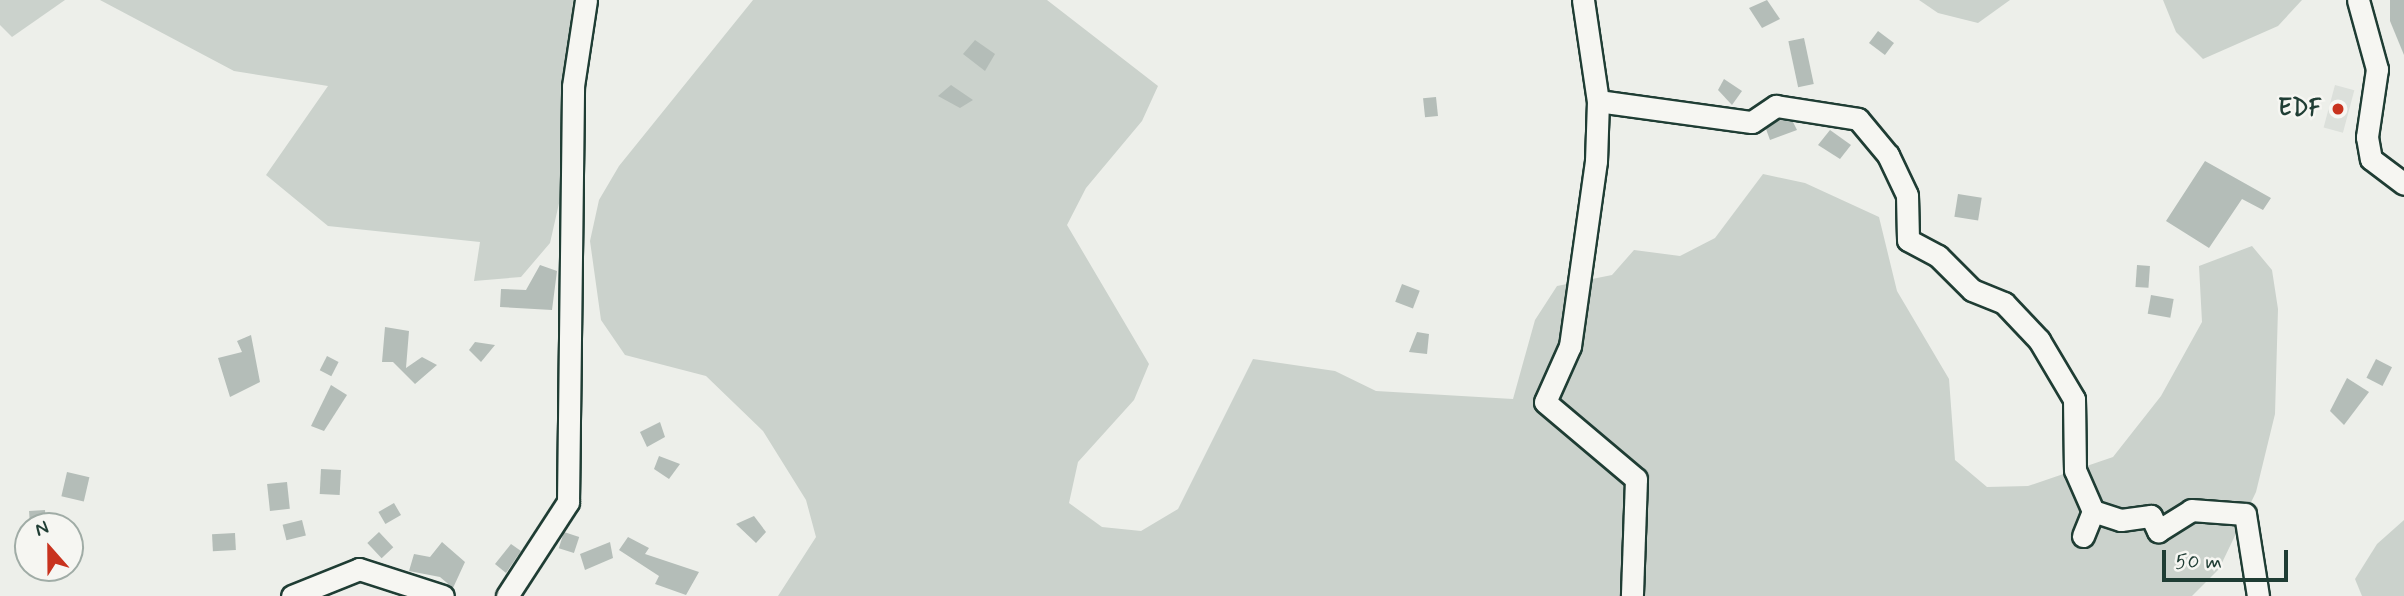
<!DOCTYPE html>
<style>
body{margin:0}
#map{position:relative;width:2404px;height:596px;overflow:hidden;background:#edefea;font-family:Mynerve,sans-serif}
div>[style]{position:absolute}
[style*='--x']{left:calc(var(--x)*1px);top:calc(var(--y)*1px);width:calc(var(--w)*1px);rotate:calc(var(--a)*1deg)}
.built>*{inset:0;background:#dce0db;transform-origin:0 0}
.green>*{inset:0;background:#cbd2cc}
.building>*{inset:0;background:#b4bdb8;transform-origin:0 0}
.roads{filter:drop-shadow(2px 0 #1f3d34) drop-shadow(-2px 0 #1f3d34) drop-shadow(0 2px #1f3d34) drop-shadow(0 -2px #1f3d34)}
.minor>*{height:21px;margin:-10.5px;padding:0 10.5px;transform-origin:10.5px;border-radius:10.5px;background:#f6f6f2}
.dots>*{width:19px;height:19px;translate:-50% -50%;box-sizing:border-box;border:4px solid #f6f6f2;border-radius:50%}
span{translate:-50% -50%;white-space:nowrap;text-align:center;line-height:1.15;-webkit-text-stroke:5px #f6f6f2;paint-order:stroke}
.poi-label{font-size:24px;color:#1f3d34;font-weight:700}
.right{translate:-100% -50%;text-align:right}
.north{position:absolute;left:14px;top:512px;width:70px;height:70px;box-sizing:border-box;background:#f6f6f2;border:2px solid #a0aca6;border-radius:50%;rotate:339deg;font-size:19px;font-weight:700;line-height:28px;text-align:center;color:#1f3d34}
.north::after{content:'';display:block;margin:auto;width:24px;height:32px;background:#c8321e;clip-path:polygon(50% 0,100% 100%,50% 72%,0 100%)}
.scale{position:absolute;left:2162px;top:550px;width:126px;height:32px;box-sizing:border-box;border:4px solid #1f3d34;border-top:0;padding-left:9px;font-size:21px;line-height:24px;white-space:nowrap;color:#1f3d34;-webkit-text-stroke:5px #f6f6f2;paint-order:stroke}
</style>
<div id="map">
<div class="built">
<i style="left:2335px;top:85px;width:20px;height:44px;rotate:15deg"></i>
</div>
<div class="green">
<i style="clip-path:polygon(0 0,65px 0,12px 37px,0 25px)"></i>
<i style="clip-path:polygon(100px 0,573px 0,560px 199px,550px 243px,521px 277px,474px 281px,480px 242px,328px 226px,266px 175px,328px 86px,234px 71px)"></i>
<i style="clip-path:polygon(753px 0,1047px 0,1158px 86px,1142px 121px,1086px 188px,1067px 225px,1149px 364px,1134px 400px,1078px 462px,1069px 503px,1102px 527px,1141px 531px,1178px 509px,1253px 359px,1335px 371px,1376px 391px,1513px 399px,1535px 320px,1557px 286px,1612px 275px,1634px 250px,1680px 256px,1715px 238px,1763px 174px,1805px 183px,1879px 217px,1897px 291px,1949px 379px,1955px 460px,1987px 487px,2028px 486px,2113px 457px,2161px 396px,2202px 322px,2199px 266px,2252px 246px,2272px 270px,2278px 309px,2275px 414px,2256px 492px,2219px 569px,2192px 596px,778px 596px,816px 537px,806px 500px,763px 431px,706px 376px,625px 355px,601px 320px,590px 241px,599px 200px,619px 166px)"></i>
<i style="clip-path:polygon(1919px 0,2010px 0,1978px 23px,1938px 13px)"></i>
<i style="clip-path:polygon(2163px 0,2302px 0,2278px 26px,2203px 59px,2176px 32px)"></i>
<i style="clip-path:polygon(2404px 520px,2404px 596px,2362px 596px,2355px 579px,2377px 544px)"></i>
</div>
<div class="building">
<i style="clip-path:polygon(1767px 0,1780px 19px,1762px 28px,1749px 8px)"></i>
<i style="clip-path:polygon(2390px 0,2404px 0,2404px 55px,2390px 21px)"></i>
<i style="left:1878px;top:31px;width:20px;height:15px;rotate:37deg"></i>
<i style="left:1804px;top:38px;width:47px;height:16px;rotate:78deg"></i>
<i style="clip-path:polygon(975px 40px,995px 54px,985px 71px,963px 54px)"></i>
<i style="clip-path:polygon(1724px 79px,1742px 91px,1732px 105px,1718px 90px)"></i>
<i style="clip-path:polygon(951px 85px,973px 100px,960px 108px,938px 96px)"></i>
<i style="left:1436px;top:97px;width:19px;height:13px;rotate:84deg"></i>
<i style="clip-path:polygon(1779px 120px,1793px 122px,1797px 130px,1770px 140px,1766px 129px)"></i>
<i style="clip-path:polygon(1830px 130px,1851px 145px,1840px 159px,1818px 145px)"></i>
<i style="clip-path:polygon(2205px 161px,2271px 198px,2263px 210px,2242px 199px,2209px 248px,2166px 221px)"></i>
<i style="left:1958px;top:194px;width:24px;height:23px;rotate:9deg"></i>
<i style="clip-path:polygon(540px 265px,557px 271px,552px 310px,500px 307px,501px 289px,526px 290px)"></i>
<i style="left:2137px;top:265px;width:13px;height:22px;rotate:4deg"></i>
<i style="left:1402px;top:284px;width:19px;height:19px;rotate:21deg"></i>
<i style="left:2151px;top:295px;width:23px;height:19px;rotate:10deg"></i>
<i style="clip-path:polygon(385px 327px,409px 331px,406px 368px,422px 357px,437px 365px,415px 384px,393px 362px,382px 362px)"></i>
<i style="clip-path:polygon(1417px 332px,1429px 334px,1427px 354px,1409px 352px)"></i>
<i style="clip-path:polygon(251px 335px,260px 382px,230px 397px,218px 358px,242px 352px,237px 341px)"></i>
<i style="clip-path:polygon(475px 342px,495px 345px,481px 362px,469px 350px)"></i>
<i style="left:327px;top:356px;width:13px;height:16px;rotate:27deg"></i>
<i style="left:2376px;top:359px;width:18px;height:21px;rotate:27deg"></i>
<i style="clip-path:polygon(2347px 378px,2369px 392px,2344px 425px,2330px 411px)"></i>
<i style="clip-path:polygon(331px 385px,347px 395px,324px 431px,311px 426px)"></i>
<i style="clip-path:polygon(660px 422px,665px 437px,647px 447px,640px 432px)"></i>
<i style="clip-path:polygon(659px 456px,680px 464px,669px 479px,654px 469px)"></i>
<i style="left:321px;top:469px;width:20px;height:25px;rotate:3deg"></i>
<i style="left:67px;top:472px;width:23px;height:25px;rotate:13deg"></i>
<i style="left:287px;top:482px;width:27px;height:20px;rotate:84deg"></i>
<i style="left:394px;top:503px;width:14px;height:18px;rotate:60deg"></i>
<i style="left:45px;top:510px;width:16px;height:16px;rotate:86deg"></i>
<i style="clip-path:polygon(754px 516px,766px 532px,756px 543px,736px 524px)"></i>
<i style="left:302px;top:520px;width:16px;height:20px;rotate:76deg"></i>
<i style="left:379px;top:532px;width:21px;height:16px;rotate:47deg"></i>
<i style="left:564px;top:532px;width:16px;height:17px;rotate:18deg"></i>
<i style="left:235px;top:533px;width:17px;height:23px;rotate:87deg"></i>
<i style="clip-path:polygon(628px 537px,649px 548px,645px 554px,699px 572px,686px 595px,655px 584px,659px 576px,619px 550px)"></i>
<i style="clip-path:polygon(442px 542px,465px 562px,453px 588px,440px 577px,409px 571px,414px 554px,430px 557px)"></i>
<i style="clip-path:polygon(610px 542px,613px 558px,585px 570px,580px 554px)"></i>
<i style="clip-path:polygon(511px 544px,521px 551px,506px 573px,495px 564px)"></i>
</div>
<div class="roads">
<div class="minor">
<i style="--x:1583;--y:0;--w:102;--a:81.6"></i>
<i style="--x:1598;--y:101;--w:60;--a:91.9"></i>
<i style="--x:1596;--y:161;--w:187;--a:98"></i>
<i style="--x:1570;--y:346;--w:61;--a:114.1"></i>
<i style="--x:1545;--y:402;--w:119;--a:40.2"></i>
<i style="--x:1636;--y:479;--w:117;--a:92"></i>
<i style="--x:2358;--y:0;--w:72;--a:74.6"></i>
<i style="--x:2377;--y:69;--w:69;--a:98.4"></i>
<i style="--x:2367;--y:137;--w:22;--a:80"></i>
<i style="--x:2371;--y:159;--w:41;--a:37.1"></i>
<i style="--x:1598;--y:101;--w:155;--a:7.8"></i>
<i style="--x:1752;--y:122;--w:29;--a:-34"></i>
<i style="--x:1776;--y:106;--w:83;--a:9"></i>
<i style="--x:1858;--y:119;--w:47;--a:50.2"></i>
<i style="--x:1888;--y:155;--w:44;--a:64.6"></i>
<i style="--x:1907;--y:195;--w:45;--a:88.7"></i>
<i style="--x:1908;--y:240;--w:34;--a:28"></i>
<i style="--x:1938;--y:256;--w:48;--a:45"></i>
<i style="--x:1972;--y:290;--w:35;--a:22"></i>
<i style="--x:2004;--y:303;--w:51;--a:46.6"></i>
<i style="--x:2039;--y:340;--w:69;--a:59.3"></i>
<i style="--x:2074;--y:399;--w:71;--a:89.2"></i>
<i style="--x:2075;--y:470;--w:45;--a:66.3"></i>
<i style="--x:2083;--y:536;--w:27;--a:-68"></i>
<i style="--x:2093;--y:511;--w:29;--a:18"></i>
<i style="--x:2121;--y:520;--w:30;--a:-8"></i>
<i style="--x:2151;--y:516;--w:17;--a:65"></i>
<i style="--x:2158;--y:531;--w:39;--a:-32"></i>
<i style="--x:2191;--y:510;--w:54;--a:4.2"></i>
<i style="--x:2245;--y:514;--w:83;--a:81"></i>
<i style="--x:292;--y:596;--w:72;--a:-21.9"></i>
<i style="--x:359;--y:569;--w:88;--a:17.8"></i>
<i style="--x:507;--y:596;--w:112;--a:-57"></i>
<i style="--x:568;--y:502;--w:416;--a:-89.3"></i>
<i style="--x:573;--y:86;--w:87;--a:-81.4"></i>
</div>
</div>
<div class="dots">
<i style="left:2338px;top:109px;background:#c8321e"></i>
</div>
<div class="poi-label">
<span class="right" style="left:2322px;top:109px">EDF</span>
</div>
<div class="north">N</div>
<div class="scale">50 m</div>
</div>
